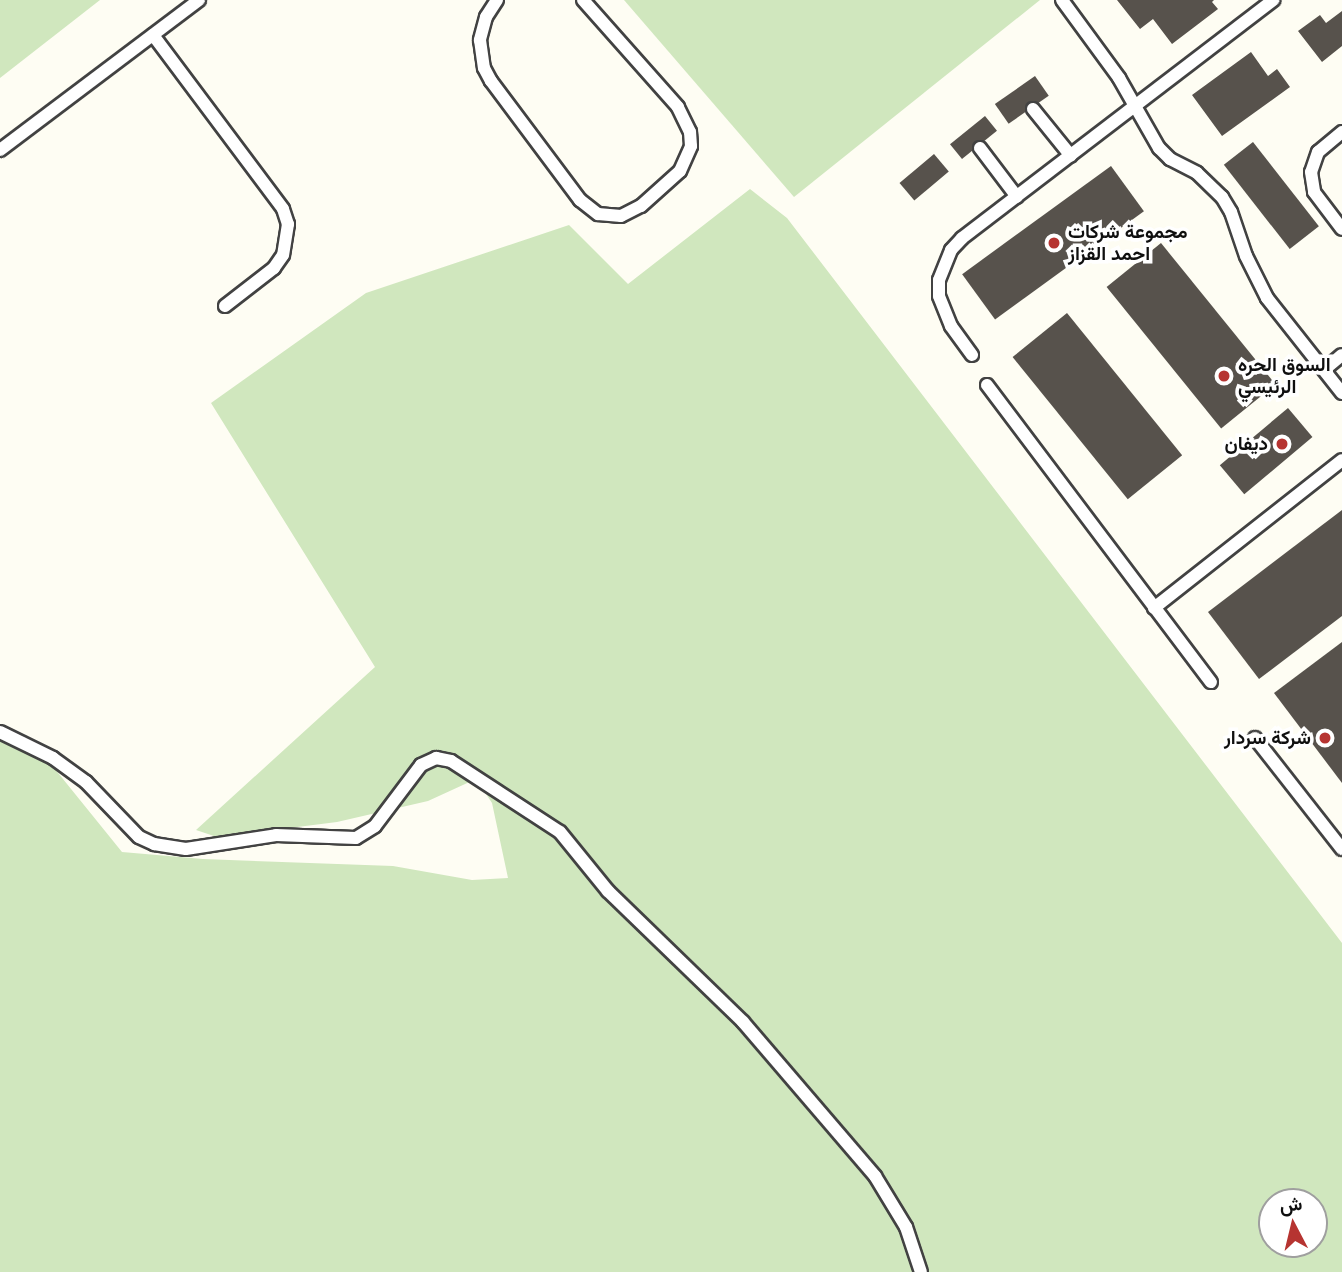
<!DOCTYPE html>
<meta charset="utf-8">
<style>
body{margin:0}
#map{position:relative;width:1342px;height:1272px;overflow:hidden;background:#fefdf3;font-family:"Noto Serif",Vazirmatn,serif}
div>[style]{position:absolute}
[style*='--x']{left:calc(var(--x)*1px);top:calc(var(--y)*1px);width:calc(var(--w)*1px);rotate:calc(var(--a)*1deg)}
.green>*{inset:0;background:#d0e7be}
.building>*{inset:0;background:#57524c;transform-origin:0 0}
.roads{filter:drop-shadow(2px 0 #424242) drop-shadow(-2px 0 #424242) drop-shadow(0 2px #424242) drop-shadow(0 -2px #424242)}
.lane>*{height:12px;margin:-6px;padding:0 6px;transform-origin:6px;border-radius:6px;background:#fff}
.dots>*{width:19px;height:19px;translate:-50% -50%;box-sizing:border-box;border:4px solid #fff;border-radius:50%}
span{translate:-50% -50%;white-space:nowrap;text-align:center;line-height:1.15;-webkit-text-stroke:7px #fff;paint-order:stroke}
.poi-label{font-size:19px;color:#0f0f0f;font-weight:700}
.left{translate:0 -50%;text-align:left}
.right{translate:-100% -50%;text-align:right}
.north{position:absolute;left:1258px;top:1188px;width:70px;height:70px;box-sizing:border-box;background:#fff;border:2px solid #9f9f9f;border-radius:50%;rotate:353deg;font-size:19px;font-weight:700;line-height:28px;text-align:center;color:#0f0f0f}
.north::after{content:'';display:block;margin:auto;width:24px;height:32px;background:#b63431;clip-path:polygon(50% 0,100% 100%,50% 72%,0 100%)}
</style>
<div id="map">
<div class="green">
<i style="clip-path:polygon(0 0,100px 0,0 78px)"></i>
<i style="clip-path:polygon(624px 0,1040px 0,794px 197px)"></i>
<i style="clip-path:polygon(evenodd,750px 189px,787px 218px,1342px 943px,1342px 1272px,0 1272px,0 736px,46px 758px,122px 852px,203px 859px,393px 866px,472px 880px,508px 878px,492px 803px,476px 779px,428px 801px,337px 822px,217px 837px,196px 830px,375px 667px,211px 403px,366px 293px,569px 225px,628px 284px,750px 189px,1272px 1202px,1314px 1202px,1314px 1244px,1272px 1244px,1272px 1202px)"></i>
</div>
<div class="building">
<i style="clip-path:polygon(1117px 0,1214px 0,1212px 2px,1218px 9px,1172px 44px,1153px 19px,1140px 29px)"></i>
<i style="clip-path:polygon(1342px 11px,1342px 46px,1322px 62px,1298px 31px,1320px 15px,1326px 23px)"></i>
<i style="clip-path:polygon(1251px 52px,1268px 76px,1277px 69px,1290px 87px,1222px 136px,1192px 95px)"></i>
<i style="left:1035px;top:76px;width:24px;height:49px;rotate:55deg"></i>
<i style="left:985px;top:116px;width:19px;height:45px;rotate:51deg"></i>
<i style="left:1253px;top:142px;width:107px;height:37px;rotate:52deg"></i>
<i style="left:934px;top:154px;width:23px;height:45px;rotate:50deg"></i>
<i style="left:1111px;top:166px;width:56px;height:184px;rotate:54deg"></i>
<i style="left:1161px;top:243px;width:182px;height:70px;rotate:51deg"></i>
<i style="left:1067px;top:313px;width:183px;height:70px;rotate:51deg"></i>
<i style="left:1288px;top:408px;width:38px;height:89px;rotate:50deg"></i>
<i style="clip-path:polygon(1342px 510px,1342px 616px,1259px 679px,1208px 612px)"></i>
<i style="clip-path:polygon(1342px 642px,1342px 783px,1274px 693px)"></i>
</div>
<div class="roads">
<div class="lane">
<i style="--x:497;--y:0;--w:20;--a:123"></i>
<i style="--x:486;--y:17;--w:24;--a:105"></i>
<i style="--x:480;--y:40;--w:28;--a:82"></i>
<i style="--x:484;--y:68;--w:15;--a:62"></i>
<i style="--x:491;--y:81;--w:149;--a:53.2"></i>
<i style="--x:580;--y:200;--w:23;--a:38"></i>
<i style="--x:598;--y:214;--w:23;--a:5"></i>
<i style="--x:621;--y:216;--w:22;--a:-27"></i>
<i style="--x:641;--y:206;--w:52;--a:-41.9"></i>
<i style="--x:680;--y:171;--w:27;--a:-66"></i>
<i style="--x:691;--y:146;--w:14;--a:-94"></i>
<i style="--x:690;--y:132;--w:28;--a:-116"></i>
<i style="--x:678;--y:107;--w:143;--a:-131.6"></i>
<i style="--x:1062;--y:0;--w:97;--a:53.8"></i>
<i style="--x:1119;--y:78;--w:81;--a:60.3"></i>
<i style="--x:1159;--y:148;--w:16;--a:45"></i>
<i style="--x:1170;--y:159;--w:30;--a:27"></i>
<i style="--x:1197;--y:173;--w:35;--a:44"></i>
<i style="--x:1222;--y:197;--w:17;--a:59"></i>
<i style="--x:1231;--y:212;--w:46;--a:71.2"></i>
<i style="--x:1246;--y:256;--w:47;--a:63.4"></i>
<i style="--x:1267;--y:298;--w:121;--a:51.7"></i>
<i style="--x:153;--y:35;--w:217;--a:53.2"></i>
<i style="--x:283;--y:209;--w:16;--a:72"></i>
<i style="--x:288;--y:224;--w:31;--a:99"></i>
<i style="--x:283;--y:255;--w:16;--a:125"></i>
<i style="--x:274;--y:268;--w:62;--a:142.2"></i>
<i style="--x:1033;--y:109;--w:60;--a:51"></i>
<i style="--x:1342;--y:132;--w:31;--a:140"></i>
<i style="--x:1318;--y:152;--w:21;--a:109"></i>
<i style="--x:1311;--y:172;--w:20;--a:81"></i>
<i style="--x:1314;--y:192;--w:46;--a:52.9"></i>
<i style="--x:980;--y:148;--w:61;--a:52.9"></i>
<i style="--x:0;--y:150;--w:249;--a:-37"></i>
<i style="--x:972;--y:355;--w:36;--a:-126"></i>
<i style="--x:951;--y:326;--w:32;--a:-112"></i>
<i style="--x:939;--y:296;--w:16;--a:-90"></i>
<i style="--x:939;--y:280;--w:32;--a:-68"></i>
<i style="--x:951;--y:250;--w:16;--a:-47"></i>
<i style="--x:962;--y:238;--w:392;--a:-37.4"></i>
<i style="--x:1324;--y:370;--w:23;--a:-40"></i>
<i style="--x:987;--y:385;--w:372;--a:53"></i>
<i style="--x:1154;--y:608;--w:239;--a:-38.2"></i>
<i style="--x:0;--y:732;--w:59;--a:26.1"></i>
<i style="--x:53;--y:758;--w:41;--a:36"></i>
<i style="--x:86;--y:782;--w:76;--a:46.1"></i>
<i style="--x:139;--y:837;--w:17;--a:25"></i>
<i style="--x:154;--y:844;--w:32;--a:9"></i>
<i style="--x:186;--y:849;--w:91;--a:-8.8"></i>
<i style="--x:276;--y:835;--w:80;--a:2.1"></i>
<i style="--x:356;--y:838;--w:22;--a:-32"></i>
<i style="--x:375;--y:826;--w:76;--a:-53"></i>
<i style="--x:421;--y:765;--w:17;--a:-25"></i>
<i style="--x:436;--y:758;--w:15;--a:11"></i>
<i style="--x:451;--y:761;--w:130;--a:33.1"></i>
<i style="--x:560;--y:832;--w:76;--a:50.9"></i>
<i style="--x:608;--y:891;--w:188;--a:44.1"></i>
<i style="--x:743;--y:1022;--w:203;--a:49.4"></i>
<i style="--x:875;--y:1176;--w:60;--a:58.7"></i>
<i style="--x:906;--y:1227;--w:47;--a:71.6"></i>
<i style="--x:1255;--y:738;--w:141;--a:51.9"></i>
</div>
</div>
<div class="dots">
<i style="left:1054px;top:243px;background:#b63431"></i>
<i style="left:1224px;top:376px;background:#b63431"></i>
<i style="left:1282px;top:444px;background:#b63431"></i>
<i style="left:1325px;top:738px;background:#b63431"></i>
</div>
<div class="poi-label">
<span class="left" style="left:1068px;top:243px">مجموعة شركات<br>احمد القزاز</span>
<span class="left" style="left:1238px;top:376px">السوق الحره<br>الرئيسي</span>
<span class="right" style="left:1268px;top:444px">ديفان</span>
<span class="right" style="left:1311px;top:738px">شركة سردار</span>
</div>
<div class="north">ش</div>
</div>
